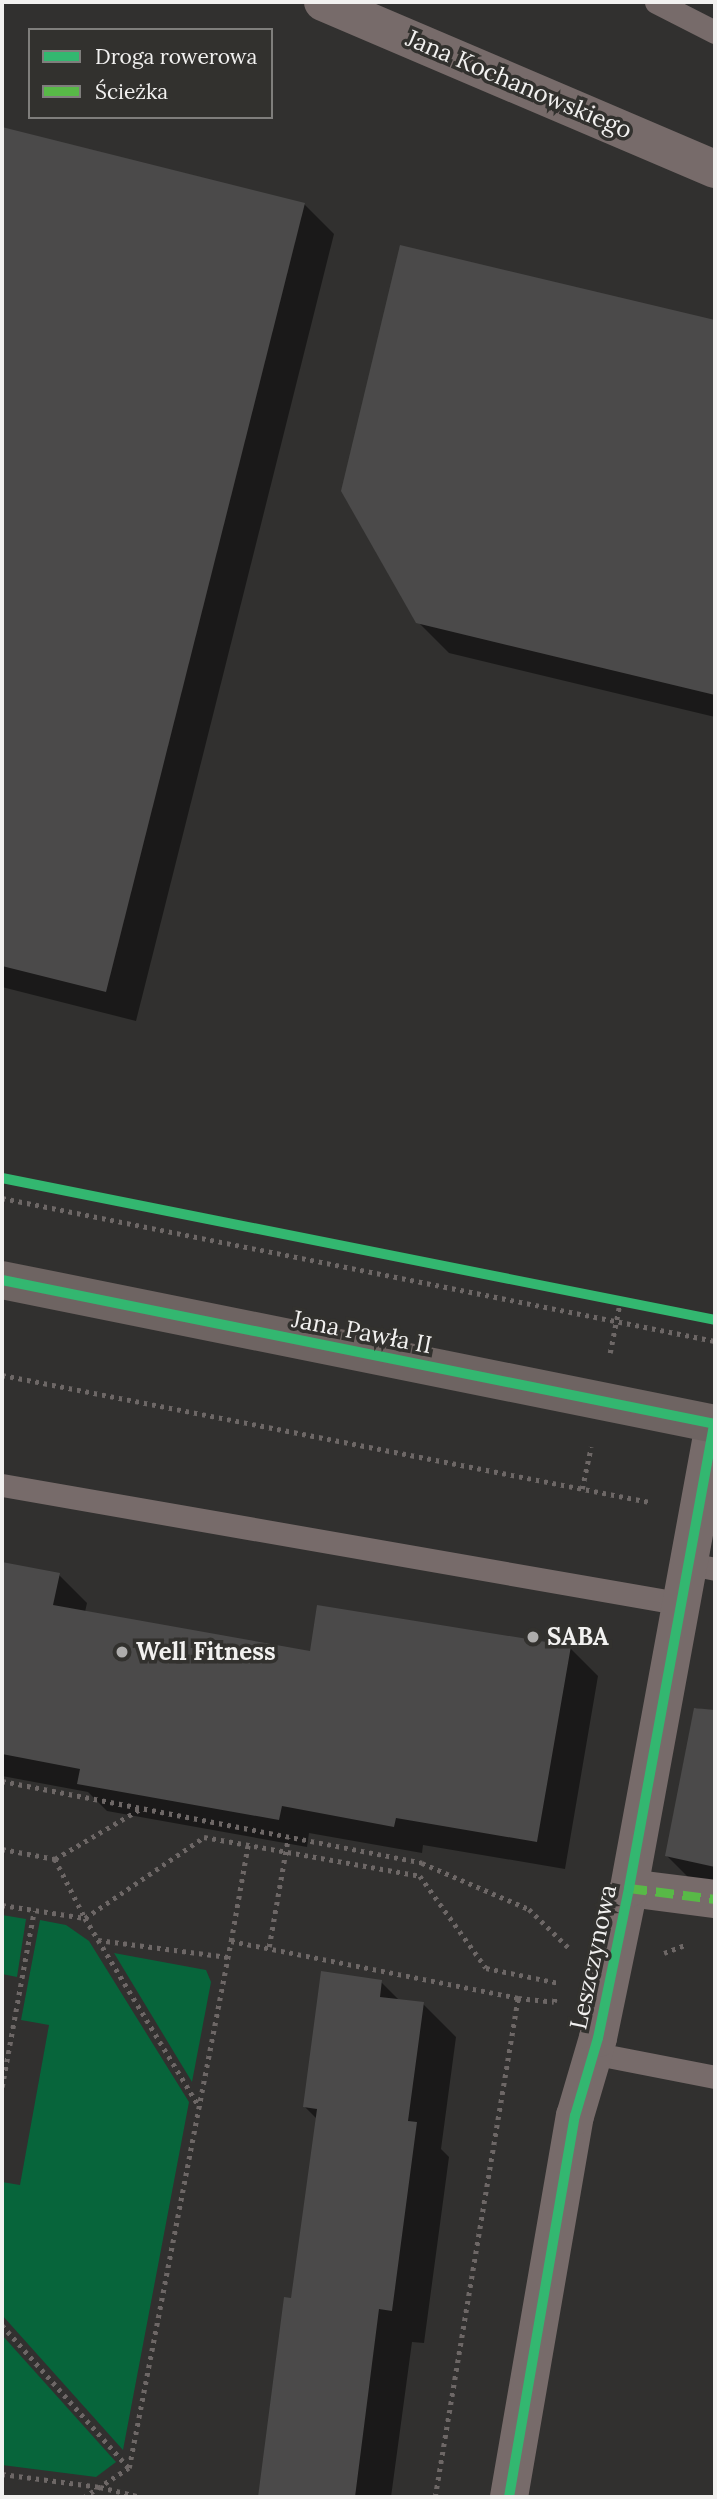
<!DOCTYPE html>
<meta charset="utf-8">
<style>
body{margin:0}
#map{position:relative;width:717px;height:2499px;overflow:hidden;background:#31302f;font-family:Lora,serif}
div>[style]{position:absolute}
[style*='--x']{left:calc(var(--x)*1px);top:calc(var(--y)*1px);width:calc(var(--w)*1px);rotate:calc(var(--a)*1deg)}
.green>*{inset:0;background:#07653b}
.shadow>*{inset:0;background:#0007}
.building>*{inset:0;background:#4b4a4a}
.path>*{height:4.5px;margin-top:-2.25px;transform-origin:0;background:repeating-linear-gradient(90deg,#6d6766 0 3.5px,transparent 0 8.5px)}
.lane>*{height:23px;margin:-11.5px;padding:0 11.5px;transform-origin:11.5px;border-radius:11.5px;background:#776b6a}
.street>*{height:38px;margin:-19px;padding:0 19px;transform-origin:19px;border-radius:19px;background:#776b6a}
.secondary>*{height:38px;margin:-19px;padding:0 19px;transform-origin:19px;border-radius:19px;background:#6e6462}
.path-bridge>*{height:4.5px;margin-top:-2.25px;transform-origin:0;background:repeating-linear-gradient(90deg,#6d6766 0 3.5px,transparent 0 8.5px)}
.quiet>*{height:9px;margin-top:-4.5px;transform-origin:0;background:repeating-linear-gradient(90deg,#58b947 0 18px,transparent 0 27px)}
.cycleway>*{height:10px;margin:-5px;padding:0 5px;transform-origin:5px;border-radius:5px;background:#33b770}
.dots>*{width:19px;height:19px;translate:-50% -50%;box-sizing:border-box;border:4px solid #32312e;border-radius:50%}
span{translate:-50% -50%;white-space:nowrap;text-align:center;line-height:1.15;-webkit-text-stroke:7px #32312e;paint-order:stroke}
.street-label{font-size:24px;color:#f2f1f0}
.poi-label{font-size:24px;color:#f2f1f0;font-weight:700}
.left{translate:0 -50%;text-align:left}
.frame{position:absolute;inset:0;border:4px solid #f2f1f0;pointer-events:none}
.legend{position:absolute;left:28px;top:28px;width:245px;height:91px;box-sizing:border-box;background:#32312e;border:2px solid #7f7e7c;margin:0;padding:9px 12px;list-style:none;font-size:21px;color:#f2f1f0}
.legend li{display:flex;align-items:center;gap:14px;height:35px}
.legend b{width:35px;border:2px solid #7f7e7c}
</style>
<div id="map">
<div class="green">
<i style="clip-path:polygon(2px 1915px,26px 1919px,17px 1977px,2px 1974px)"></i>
<i style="clip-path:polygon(40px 1920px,66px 1925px,89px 1941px,189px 2102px,123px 2450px,2px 2315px,2px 2182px,20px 2185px,49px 2025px,21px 2020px)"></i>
<i style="clip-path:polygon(114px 1953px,206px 1970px,211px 1982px,192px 2082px)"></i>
<i style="clip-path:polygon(2px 2335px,116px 2462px,96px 2477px,2px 2465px)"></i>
</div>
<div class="shadow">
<i style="clip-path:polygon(2px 129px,304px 204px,334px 234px,136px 1021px,2px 987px)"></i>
<i style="clip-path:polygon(401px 247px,715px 322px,715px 717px,449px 653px,418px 622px)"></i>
<i style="clip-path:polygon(2px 1564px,59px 1575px,87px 1603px,85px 1612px,311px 1653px,570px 1648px,598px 1676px,565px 1869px,423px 1845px,422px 1853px,309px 1833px,307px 1847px,107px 1811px,88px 1792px,2px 1776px)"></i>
<i style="clip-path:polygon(696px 1708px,715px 1712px,715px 1886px,693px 1882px,667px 1856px)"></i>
<i style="clip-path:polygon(381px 1982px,400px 2001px,423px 2004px,456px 2037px,441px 2149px,449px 2157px,424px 2343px,412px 2342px,391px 2497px,260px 2497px,286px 2299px,293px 2300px,317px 2119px,305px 2107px)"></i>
</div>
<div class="building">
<i style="clip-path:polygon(2px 127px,305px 203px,106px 992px,2px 966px)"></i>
<i style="clip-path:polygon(400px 245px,715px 320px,715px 695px,416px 623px,341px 491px)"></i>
<i style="clip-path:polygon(2px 1562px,60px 1573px,53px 1605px,310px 1651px,317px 1605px,571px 1646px,537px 1842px,396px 1818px,394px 1827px,282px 1806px,279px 1820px,77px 1784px,80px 1769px,2px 1754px)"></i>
<i style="clip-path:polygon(694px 1708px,715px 1710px,715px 1867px,665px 1856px)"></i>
<i style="clip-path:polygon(321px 1971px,382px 1980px,380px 1997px,424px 2002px,408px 2121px,417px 2122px,392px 2311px,379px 2309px,355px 2497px,258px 2497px,284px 2297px,291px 2298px,317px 2109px,303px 2107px)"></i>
</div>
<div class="path">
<i style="--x:2;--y:1198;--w:727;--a:11.34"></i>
<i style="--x:610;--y:1353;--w:52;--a:-78.9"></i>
<i style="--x:2;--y:1375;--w:660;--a:11.09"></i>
<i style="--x:582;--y:1489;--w:43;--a:-77.9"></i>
<i style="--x:2;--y:1781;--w:428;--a:11"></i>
<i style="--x:422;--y:1863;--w:116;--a:23.3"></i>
<i style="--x:529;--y:1909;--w:56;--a:44.3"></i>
<i style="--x:2;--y:1849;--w:54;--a:10.7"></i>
<i style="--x:55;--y:1859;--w:66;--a:63"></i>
<i style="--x:85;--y:1918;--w:144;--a:-34.2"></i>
<i style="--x:55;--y:1859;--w:101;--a:-30.4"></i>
<i style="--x:420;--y:1876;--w:113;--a:54.3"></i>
<i style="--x:486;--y:1968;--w:75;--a:11.6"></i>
<i style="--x:2;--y:1905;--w:84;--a:8.9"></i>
<i style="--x:85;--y:1918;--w:222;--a:58.8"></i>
<i style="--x:98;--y:1940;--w:131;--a:7.5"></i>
<i style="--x:231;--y:1941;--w:97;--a:-80"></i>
<i style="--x:269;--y:1947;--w:111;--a:-80.1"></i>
<i style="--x:664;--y:1953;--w:22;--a:-21"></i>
<i style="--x:2;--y:2087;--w:179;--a:-79.7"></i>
<i style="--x:2;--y:2325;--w:191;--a:48.4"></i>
<i style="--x:129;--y:2468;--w:53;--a:146.6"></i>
<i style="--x:129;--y:2468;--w:537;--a:-79.05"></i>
<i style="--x:231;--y:1941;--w:293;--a:11.2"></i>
<i style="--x:518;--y:1998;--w:36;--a:6"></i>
<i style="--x:554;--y:2002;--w:4;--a:-76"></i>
<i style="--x:2;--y:2474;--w:99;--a:7.6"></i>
<i style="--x:100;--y:2487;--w:42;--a:13.7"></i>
<i style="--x:435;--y:2497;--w:506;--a:-80.56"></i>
</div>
<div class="lane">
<i style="--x:656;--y:2;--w:66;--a:27"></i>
<i style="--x:2;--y:1485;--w:691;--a:9.91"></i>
<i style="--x:690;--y:1564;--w:25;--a:11"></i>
<i style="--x:592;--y:2053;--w:125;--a:11"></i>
</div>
<div class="street">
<i style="--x:323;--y:2;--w:426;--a:23.1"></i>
<i style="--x:629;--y:1888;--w:87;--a:7.3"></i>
<i style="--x:509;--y:2497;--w:387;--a:-80.2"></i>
<i style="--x:575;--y:2116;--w:81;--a:-73.6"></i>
<i style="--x:598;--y:2038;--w:153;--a:-78.3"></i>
<i style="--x:629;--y:1888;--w:472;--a:-79.6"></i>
</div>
<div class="secondary">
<i style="--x:2;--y:1280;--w:727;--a:11.42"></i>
</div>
<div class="path-bridge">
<i style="--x:204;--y:1837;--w:219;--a:10.2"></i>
</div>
<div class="quiet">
<i style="--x:629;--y:1888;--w:87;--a:7.3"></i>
</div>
<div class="cycleway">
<i style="--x:2;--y:1178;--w:727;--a:11.26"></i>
<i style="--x:2;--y:1280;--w:727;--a:11.42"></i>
<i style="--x:509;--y:2497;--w:387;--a:-80.2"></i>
<i style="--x:575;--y:2116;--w:81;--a:-73.6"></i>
<i style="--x:598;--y:2038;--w:153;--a:-78.3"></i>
<i style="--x:629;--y:1888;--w:472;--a:-79.6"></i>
</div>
<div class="dots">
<i style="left:533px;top:1637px;background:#aeadac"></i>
<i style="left:122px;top:1652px;background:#aeadac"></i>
</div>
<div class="street-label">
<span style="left:519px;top:84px;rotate:23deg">Jana Kochanowskiego</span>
<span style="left:362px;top:1332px;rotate:11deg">Jana Pawła II</span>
<span style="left:593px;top:1957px;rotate:-78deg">Leszczynowa</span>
</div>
<div class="poi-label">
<span class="left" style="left:547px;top:1637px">SABA</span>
<span class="left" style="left:136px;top:1652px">Well Fitness</span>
</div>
<div class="frame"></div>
<ul class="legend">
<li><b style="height:9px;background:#33b770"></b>Droga rowerowa</li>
<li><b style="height:9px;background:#58b947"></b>Ścieżka</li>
</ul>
</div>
